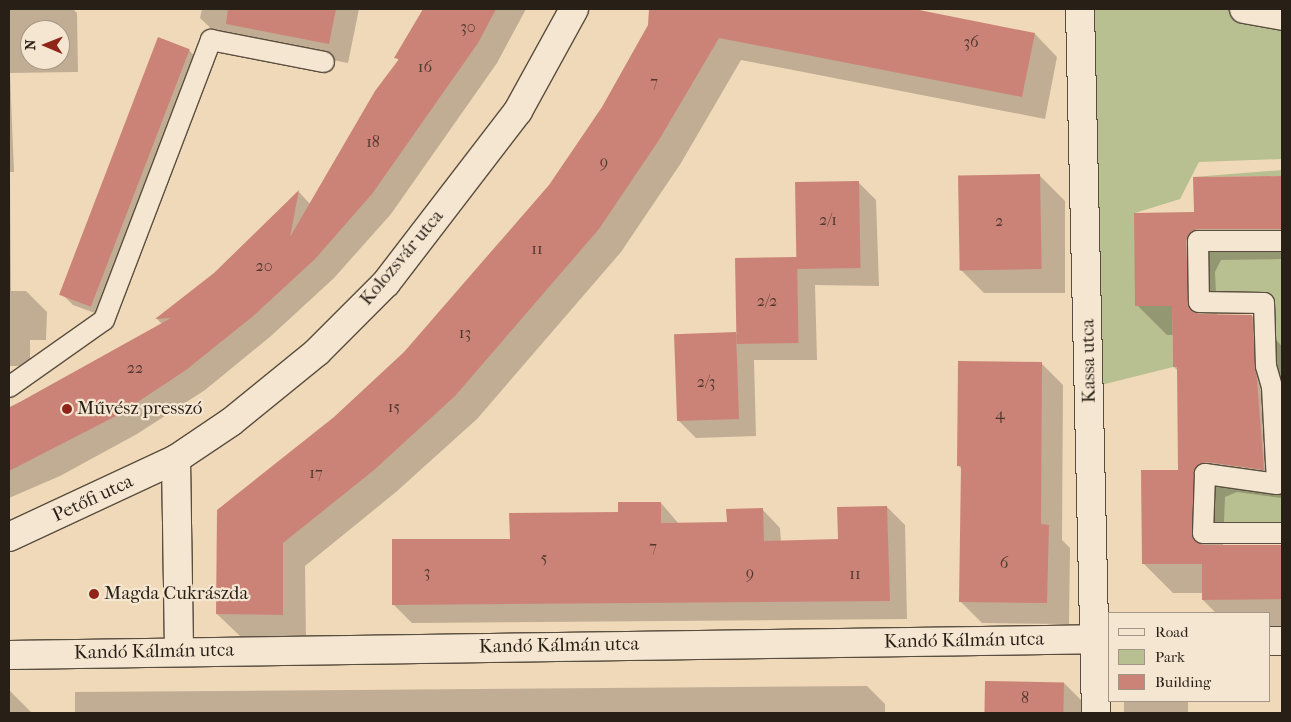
<!DOCTYPE html>
<meta charset="utf-8">
<style>
body{margin:0}
#map{position:relative;width:1291px;height:722px;overflow:hidden;background:#f0d9b8;font-family:"IM FELL French Canon",serif}
div>[style]{position:absolute}
[style*='--x']{left:calc(var(--x)*1px);top:calc(var(--y)*1px);width:calc(var(--w)*1px);rotate:calc(var(--a)*1deg)}
.green>*{inset:0;background:#b8bf90}
.shadow>*{inset:0;background:#0003;transform-origin:0 0}
.building>*{inset:0;background:#cc8377;transform-origin:0 0}
.roads{filter:drop-shadow(1px 0 #5a4e3f) drop-shadow(-1px 0 #5a4e3f) drop-shadow(0 1px #5a4e3f) drop-shadow(0 -1px #5a4e3f)}
.lane>*{height:20px;margin:-10px;padding:0 10px;transform-origin:10px;border-radius:10px;background:#f5e6d1}
.street>*{height:28px;margin:-14px;padding:0 14px;transform-origin:14px;border-radius:14px;background:#f5e6d1}
.dots>*{width:14px;height:14px;translate:-50% -50%;box-sizing:border-box;border:2px solid #f5e6d1;border-radius:50%}
span{translate:-50% -50%;white-space:nowrap;text-align:center;line-height:1.15;-webkit-text-stroke:4.5px #f5e6d1;paint-order:stroke}
.number-label{font-size:16px;color:#51382f}
.number-label span{-webkit-text-stroke-width:0}
.street-label{font-size:19px;color:#281f17}
.poi-label{font-size:19px;color:#281f17}
.left{translate:0 -50%;text-align:left}
.frame{position:absolute;inset:0;border:10px solid #281f17;pointer-events:none}
.legend{position:absolute;left:1108px;top:612px;width:162px;height:90px;box-sizing:border-box;background:#f5e6d1;border:1px solid #a39687;margin:0;padding:6px 9px;list-style:none;font-size:15px;color:#281f17}
.legend li{display:flex;align-items:center;gap:10px;height:25px}
.legend b{width:25px;border:1px solid #a39687}
.north{position:absolute;left:20px;top:20px;width:50px;height:50px;box-sizing:border-box;background:#f5e6d1;border:1px solid #a39687;border-radius:50%;rotate:271deg;font-size:14px;font-weight:700;line-height:20px;text-align:center;color:#281f17}
.north::after{content:'';display:block;margin:auto;width:18px;height:22px;background:#8f2418;clip-path:polygon(50% 0,100% 100%,50% 72%,0 100%)}
</style>
<div id="map">
<div class="green">
<i style="clip-path:polygon(1080px 9px,1244px 9px,1282px 16px,1282px 159px,1199px 162px,1180px 199px,1135px 213px,1135px 306px,1172px 306px,1173px 367px,1089px 388px)"></i>
<i style="clip-path:polygon(1282px 170px,1282px 176px,1193px 177px)"></i>
<i style="clip-path:polygon(1198px 241px,1282px 241px,1282px 533px,1203px 533px,1205px 474px,1276px 484px,1264px 303px,1199px 302px)"></i>
</div>
<div class="shadow">
<i style="clip-path:polygon(evenodd,9px 9px,73px 9px,77px 13px,78px 72px,10px 73px,14px 172px,10px 172px,11px 291px,26px 291px,47px 312px,46px 340px,30px 340px,30px 366px,9px 366px,9px 9px,30px 30px,60px 30px,60px 60px,30px 60px,30px 30px)"></i>
<i style="clip-path:polygon(202px 9px,359px 9px,348px 63px,220px 37px,200px 18px)"></i>
<i style="clip-path:polygon(424px 9px,526px 9px,497px 63px,391px 214px,334px 278px,271px 336px,205px 390px,137px 434px,60px 476px,9px 498px,9px 407px,103px 365px,163px 325px,157px 319px,214px 274px,299px 192px,310px 204px,399px 61px,396px 57px)"></i>
<i style="clip-path:polygon(658px 9px,909px 9px,1035px 34px,1057px 57px,1045px 119px,741px 60px,681px 163px,621px 252px,477px 419px,396px 492px,305px 566px,306px 637px,240px 636px,217px 614px,335px 418px,405px 353px,550px 185px,603px 108px)"></i>
<i style="clip-path:polygon(189px 50px,198px 60px,103px 316px,73px 305px,64px 296px)"></i>
<i style="clip-path:polygon(1040px 176px,1065px 201px,1065px 293px,984px 293px,959px 268px)"></i>
<i style="clip-path:polygon(1282px 177px,1282px 259px,1221px 260px,1215px 272px,1217px 315px,1252px 316px,1282px 346px,1282px 498px,1237px 492px,1225px 497px,1223px 546px,1282px 546px,1282px 629px,1270px 629px,1270px 613px,1216px 613px,1203px 600px,1203px 593px,1173px 593px,1143px 563px,1179px 471px,1178px 371px,1174px 367px,1174px 335px,1167px 335px,1137px 305px,1195px 214px,1194px 178px)"></i>
<i style="clip-path:polygon(858px 182px,876px 200px,879px 286px,815px 285px,817px 360px,754px 360px,756px 436px,696px 438px,678px 420px,736px 334px,738px 336px)"></i>
<i style="clip-path:polygon(1041px 363px,1063px 385px,1062px 540px,1070px 548px,1069px 624px,982px 623px,960px 601px,962px 470px,959px 466px)"></i>
<i style="clip-path:polygon(661px 503px,679px 524px,728px 523px,762px 509px,780px 528px,781px 542px,839px 541px,887px 507px,905px 525px,907px 619px,412px 623px,394px 605px,511px 540px)"></i>
<i style="clip-path:polygon(986px 683px,1064px 683px,1082px 701px,1082px 713px,986px 713px)"></i>
<i style="clip-path:polygon(867px 686px,885px 704px,885px 713px,75px 713px,75px 692px)"></i>
<i style="clip-path:polygon(9px 690px,32px 713px,9px 713px)"></i>
<i style="left:1124px;top:701px;width:64px;height:12px"></i>
</div>
<div class="building">
<i style="clip-path:polygon(228px 9px,336px 9px,329px 44px,226px 24px)"></i>
<i style="clip-path:polygon(423px 9px,496px 9px,478px 43px,372px 194px,315px 259px,252px 317px,186px 370px,118px 415px,9px 471px,9px 408px,171px 318px,155px 319px,214px 273px,299px 190px,290px 237px,375px 91px,399px 59px,394px 58px)"></i>
<i style="clip-path:polygon(649px 9px,914px 9px,1035px 33px,1022px 97px,719px 38px,659px 140px,599px 229px,455px 396px,374px 470px,283px 543px,283px 615px,216px 614px,217px 510px,334px 417px,404px 352px,476px 269px,549px 185px,602px 107px,648px 25px)"></i>
<i style="left:158px;top:37px;width:34px;height:276px;rotate:21deg"></i>
<i style="left:1040px;top:174px;width:95px;height:82px;rotate:89deg"></i>
<i style="clip-path:polygon(1282px 176px,1282px 229px,1198px 229px,1192px 231px,1186px 241px,1189px 308px,1199px 314px,1252px 315px,1264px 470px,1207px 462px,1196px 467px,1192px 538px,1203px 545px,1282px 545px,1282px 599px,1202px 600px,1202px 564px,1142px 564px,1141px 470px,1178px 470px,1177px 367px,1173px 367px,1172px 306px,1135px 306px,1134px 213px,1194px 212px,1193px 177px)"></i>
<i style="left:859px;top:181px;width:87px;height:64px;rotate:89deg"></i>
<i style="left:797px;top:257px;width:86px;height:62px;rotate:89deg"></i>
<i style="left:736px;top:332px;width:87px;height:62px;rotate:88deg"></i>
<i style="clip-path:polygon(958px 361px,1042px 362px,1041px 524px,1049px 525px,1047px 603px,959px 602px,961px 466px,957px 466px)"></i>
<i style="clip-path:polygon(618px 502px,661px 502px,661px 523px,727px 522px,726px 509px,763px 508px,764px 541px,838px 539px,837px 507px,887px 506px,890px 601px,392px 605px,392px 539px,510px 539px,509px 513px,618px 512px)"></i>
<i style="left:985px;top:681px;width:79px;height:32px;rotate:1deg"></i>
</div>
<div class="roads">
<div class="lane">
<i style="--x:1282;--y:241;--w:84;--a:180"></i>
<i style="--x:1198;--y:241;--w:61;--a:89.1"></i>
<i style="--x:1199;--y:302;--w:65;--a:0.9"></i>
<i style="--x:1264;--y:303;--w:63;--a:88.2"></i>
<i style="--x:1266;--y:366;--w:22;--a:74"></i>
<i style="--x:1272;--y:387;--w:97;--a:87"></i>
<i style="--x:1277;--y:484;--w:73;--a:-172.1"></i>
<i style="--x:1205;--y:474;--w:59;--a:91.9"></i>
<i style="--x:1203;--y:533;--w:79;--a:0"></i>
<i style="--x:9;--y:387;--w:116;--a:-35.2"></i>
<i style="--x:104;--y:320;--w:300;--a:-69.1"></i>
<i style="--x:211;--y:40;--w:115;--a:11"></i>
</div>
<div class="street">
<i style="--x:1080;--y:9;--w:704;--a:88.7"></i>
<i style="--x:1244;--y:9;--w:39;--a:10"></i>
<i style="--x:176;--y:459;--w:192;--a:89.1"></i>
<i style="--x:9;--y:537;--w:184;--a:-25"></i>
<i style="--x:176;--y:459;--w:66;--a:-33.9"></i>
<i style="--x:231;--y:422;--w:111;--a:-39.1"></i>
<i style="--x:317;--y:352;--w:98;--a:-45"></i>
<i style="--x:386;--y:283;--w:217;--a:-52.5"></i>
<i style="--x:518;--y:111;--w:116;--a:-61.2"></i>
<i style="--x:1270;--y:641;--w:12;--a:0"></i>
<i style="--x:9;--y:655;--w:1101;--a:-0.83"></i>
</div>
</div>
<div class="dots">
<i style="left:67px;top:409px;background:#8f2418"></i>
<i style="left:94px;top:594px;background:#8f2418"></i>
</div>
<div class="number-label">
<span style="left:468px;top:27px">30</span>
<span style="left:971px;top:42px">36</span>
<span style="left:425px;top:67px">16</span>
<span style="left:654px;top:82px">7</span>
<span style="left:373px;top:142px">18</span>
<span style="left:604px;top:162px">9</span>
<span style="left:828px;top:220px">2/1</span>
<span style="left:999px;top:221px">2</span>
<span style="left:537px;top:249px">11</span>
<span style="left:264px;top:266px">20</span>
<span style="left:767px;top:301px">2/2</span>
<span style="left:465px;top:333px">13</span>
<span style="left:135px;top:368px">22</span>
<span style="left:706px;top:382px">2/3</span>
<span style="left:394px;top:407px">15</span>
<span style="left:1000px;top:414px">4</span>
<span style="left:316px;top:473px">17</span>
<span style="left:653px;top:547px">7</span>
<span style="left:544px;top:558px">5</span>
<span style="left:1004px;top:563px">6</span>
<span style="left:427px;top:572px">3</span>
<span style="left:750px;top:573px">9</span>
<span style="left:855px;top:574px">11</span>
<span style="left:1025px;top:698px">8</span>
</div>
<div class="street-label">
<span style="left:402px;top:258px;rotate:-50deg">Kolozsvár utca</span>
<span style="left:1089px;top:361px;rotate:-91deg">Kassa utca</span>
<span style="left:93px;top:499px;rotate:-25deg">Petőfi utca</span>
<span style="left:964px;top:641px;rotate:-1deg">Kandó Kálmán utca</span>
<span style="left:559px;top:646px;rotate:-1deg">Kandó Kálmán utca</span>
<span style="left:154px;top:652px;rotate:-1deg">Kandó Kálmán utca</span>
</div>
<div class="poi-label">
<span class="left" style="left:77px;top:409px">Művész presszó</span>
<span class="left" style="left:104px;top:594px">Magda Cukrászda</span>
</div>
<div class="frame"></div>
<ul class="legend">
<li><b style="height:6px;background:#f5e6d1"></b>Road</li>
<li><b style="height:14px;background:#b8bf90"></b>Park</li>
<li><b style="height:14px;background:#cc8377"></b>Building</li>
</ul>
<div class="north">N</div>
</div>
